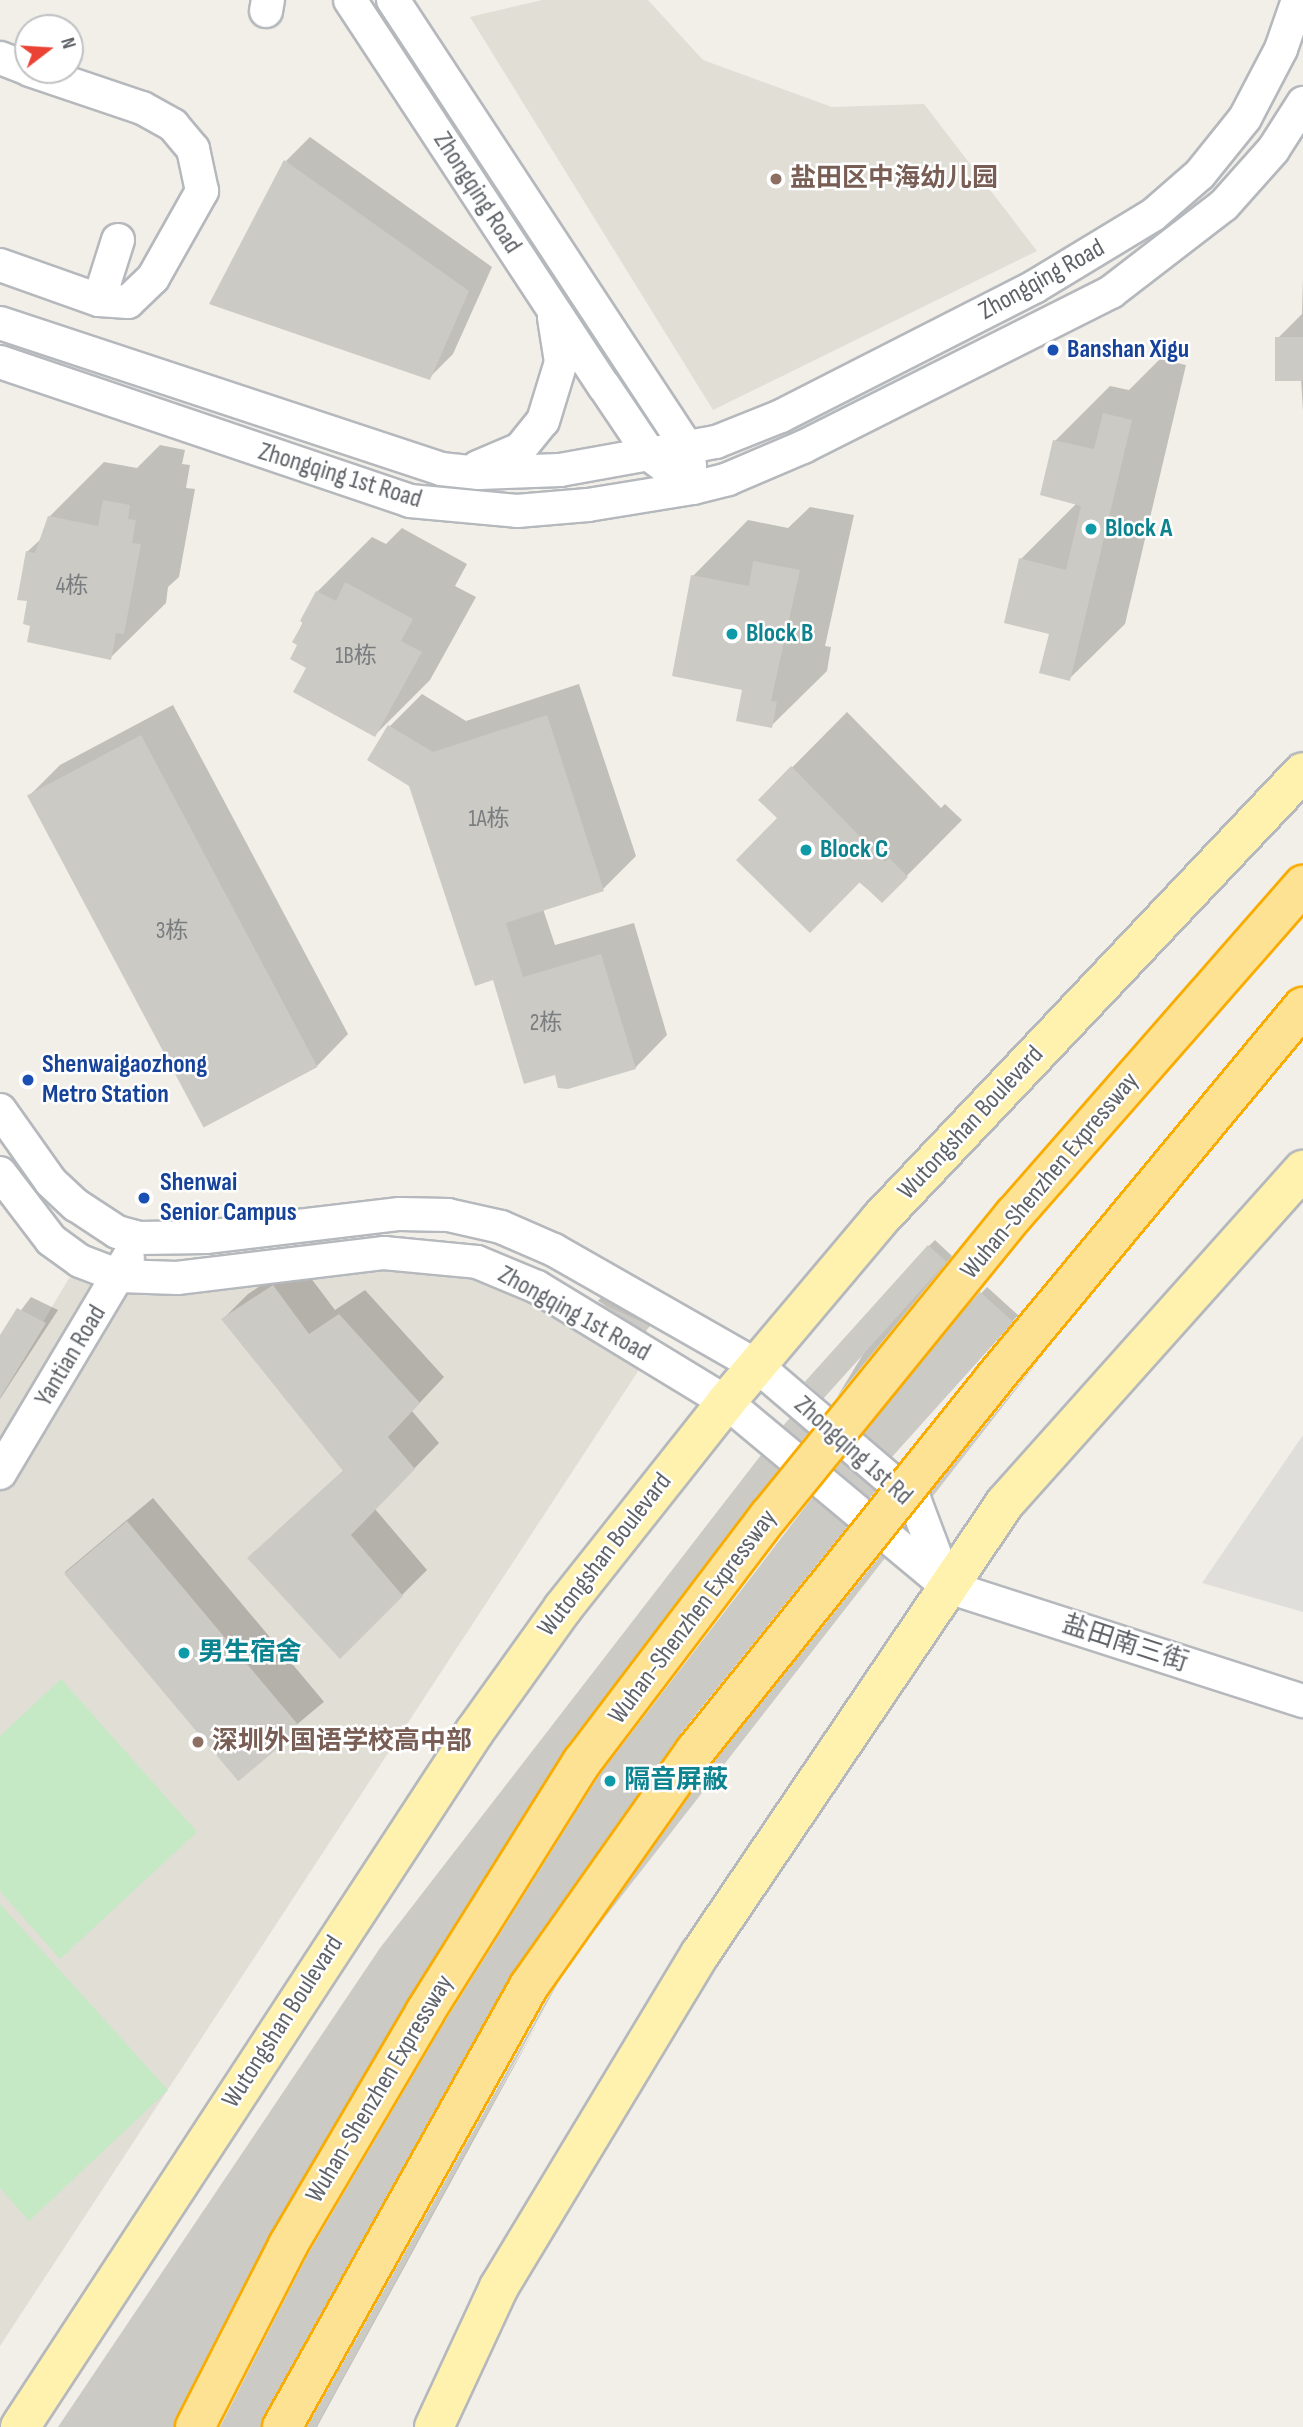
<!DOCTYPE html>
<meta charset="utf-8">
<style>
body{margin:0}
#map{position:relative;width:1303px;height:2427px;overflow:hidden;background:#f1efe8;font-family:"Sofia Sans Condensed","Noto Sans SC",sans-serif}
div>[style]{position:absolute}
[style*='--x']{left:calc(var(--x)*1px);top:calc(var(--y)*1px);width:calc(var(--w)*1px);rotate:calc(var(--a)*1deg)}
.industrial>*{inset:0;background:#e0deda}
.education>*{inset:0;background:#e1ded6}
.green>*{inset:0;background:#c5e8c5}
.shadow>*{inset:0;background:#0003;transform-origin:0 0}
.building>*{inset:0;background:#cccac5;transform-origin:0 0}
.roads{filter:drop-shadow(2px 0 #b5b8bc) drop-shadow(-2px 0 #b5b8bc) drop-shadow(0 2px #b5b8bc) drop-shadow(0 -2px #b5b8bc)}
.minor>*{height:32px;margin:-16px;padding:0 16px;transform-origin:16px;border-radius:16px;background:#fff}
.primary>*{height:38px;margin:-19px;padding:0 19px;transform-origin:19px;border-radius:19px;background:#fff2af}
.bridges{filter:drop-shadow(2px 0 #f9ab00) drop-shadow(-2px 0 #f9ab00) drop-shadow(0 2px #f9ab00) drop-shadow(0 -2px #f9ab00)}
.motorway-bridge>*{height:38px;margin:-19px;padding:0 19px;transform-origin:19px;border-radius:19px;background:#fde293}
.dots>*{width:19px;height:19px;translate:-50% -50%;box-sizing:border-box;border:4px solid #fff;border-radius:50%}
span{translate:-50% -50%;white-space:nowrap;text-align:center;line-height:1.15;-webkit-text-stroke:5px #fff;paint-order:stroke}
.number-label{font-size:23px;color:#7a7d7f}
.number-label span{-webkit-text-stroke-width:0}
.education-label{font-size:26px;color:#785e54;font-weight:700}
.left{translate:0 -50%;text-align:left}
.street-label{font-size:26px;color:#5f6368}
.transit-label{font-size:26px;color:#164399;font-weight:700}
.culture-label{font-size:26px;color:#0d838f;font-weight:700}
.north{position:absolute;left:14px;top:14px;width:70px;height:70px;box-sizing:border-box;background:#fff;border:2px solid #bfc1c3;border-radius:50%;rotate:73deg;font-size:19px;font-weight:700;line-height:28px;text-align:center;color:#5f6368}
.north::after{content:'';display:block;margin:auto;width:24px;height:32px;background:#ea4335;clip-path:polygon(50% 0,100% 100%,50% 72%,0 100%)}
</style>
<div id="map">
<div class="industrial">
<i style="clip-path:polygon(1303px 1435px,1303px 1612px,1202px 1583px)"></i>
</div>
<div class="education">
<i style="clip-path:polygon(542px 0,648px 0,703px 60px,832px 107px,924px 104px,1037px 251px,713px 410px,470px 17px)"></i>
<i style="clip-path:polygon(327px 1238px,510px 1262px,648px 1356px,0 2346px,0 1395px,69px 1278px,181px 1281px)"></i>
</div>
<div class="green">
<i style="clip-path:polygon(61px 1679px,197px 1832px,60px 1959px,0 1891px,0 1736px)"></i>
<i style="clip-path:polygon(0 1904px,168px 2090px,29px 2221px,0 2188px)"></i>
</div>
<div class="shadow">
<i style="clip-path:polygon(310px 137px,492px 267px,453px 354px,429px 378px,286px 161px)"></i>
<i style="clip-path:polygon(1303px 277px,1303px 411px,1301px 379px,1277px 339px,1302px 314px)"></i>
<i style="clip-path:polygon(1160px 359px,1186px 365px,1125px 624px,1069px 679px,1021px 559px,1077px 503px,1055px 441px,1110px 386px,1129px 390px)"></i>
<i style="clip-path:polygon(160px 445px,185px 450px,182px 464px,190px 465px,186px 488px,195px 489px,179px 577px,168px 587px,166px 603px,110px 658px,32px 624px,27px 552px,42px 538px,49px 517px,104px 462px,137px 468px)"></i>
<i style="clip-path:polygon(810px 507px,854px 515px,825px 646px,831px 647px,827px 671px,771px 726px,744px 689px,693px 576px,748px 520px,788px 528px)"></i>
<i style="clip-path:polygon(402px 528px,467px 564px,455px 586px,476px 597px,430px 680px,375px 735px,308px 667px,300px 644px,294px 641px,317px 592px,372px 537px,386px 544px)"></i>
<i style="clip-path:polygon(579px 684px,636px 856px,603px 889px,543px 909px,555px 945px,634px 923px,667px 1035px,635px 1068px,556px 1073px,494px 978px,390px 726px,422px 694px,466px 721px)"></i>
<i style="clip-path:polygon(173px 705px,348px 1034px,317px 1066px,29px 796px,60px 765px)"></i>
<i style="clip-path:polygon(847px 712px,941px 808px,945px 804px,962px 820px,882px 901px,760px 800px)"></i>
<i style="clip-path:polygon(935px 1240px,952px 1256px,837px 1397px,929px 1246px)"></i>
<i style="clip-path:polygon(298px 1261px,335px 1310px,365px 1290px,444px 1377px,412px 1411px,439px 1443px,375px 1509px,427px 1570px,340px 1657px,275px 1533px,344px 1470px,223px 1319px,248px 1294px)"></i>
<i style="left:987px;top:1287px;width:42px;height:189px;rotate:42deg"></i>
<i style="clip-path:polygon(609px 1289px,659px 1317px,646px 1330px,598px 1301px)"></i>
<i style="clip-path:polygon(31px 1297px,58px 1310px,0 1399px,0 1338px)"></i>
<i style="clip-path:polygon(797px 1413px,812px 1427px,802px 1439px,791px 1419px)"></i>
<i style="clip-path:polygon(768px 1450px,783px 1463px,570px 1741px,412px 1993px,275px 2226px,181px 2409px,182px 2427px,60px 2427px)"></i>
<i style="left:848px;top:1457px;width:43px;height:16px;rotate:41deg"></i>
<i style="clip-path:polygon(819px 1493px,852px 1520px,683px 1730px,516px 1967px,268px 2409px,268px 2427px,222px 2427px,601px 1775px)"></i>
<i style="left:153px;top:1498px;width:266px;height:115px;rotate:50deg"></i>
<i style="clip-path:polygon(539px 2021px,317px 2427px,309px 2427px)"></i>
</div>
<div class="building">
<i style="clip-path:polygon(284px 160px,469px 291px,430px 380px,209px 304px)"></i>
<i style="left:1303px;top:337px;width:44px;height:28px;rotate:90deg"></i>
<i style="clip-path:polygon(1103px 413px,1132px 420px,1070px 681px,1039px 673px,1049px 634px,1004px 623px,1019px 558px,1066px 570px,1081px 506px,1040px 495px,1053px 440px,1094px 449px)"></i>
<i style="clip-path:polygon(103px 500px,130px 505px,128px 519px,136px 520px,132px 543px,141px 544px,124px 634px,116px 633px,111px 660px,27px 642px,30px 626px,23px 624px,27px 601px,17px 600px,26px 551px,35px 553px,48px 516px,98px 526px)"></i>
<i style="clip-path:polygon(753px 561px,800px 570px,771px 701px,777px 702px,772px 728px,736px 721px,742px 690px,672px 676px,691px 575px,749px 586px)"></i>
<i style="clip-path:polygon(345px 582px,413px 619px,401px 641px,422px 652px,375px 737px,293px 692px,306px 668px,290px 659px,297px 645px,292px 642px,303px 623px,300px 621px,316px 591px,336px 601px)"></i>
<i style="clip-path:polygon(547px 715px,604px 891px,506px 923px,523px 977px,601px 954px,636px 1069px,568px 1089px,558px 1088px,555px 1075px,524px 1084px,493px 980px,475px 986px,409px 786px,367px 760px,388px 725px,433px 752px)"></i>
<i style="left:141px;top:735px;width:376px;height:129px;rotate:62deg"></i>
<i style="clip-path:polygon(791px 766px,885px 862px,889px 858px,908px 877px,882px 903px,860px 882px,810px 933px,736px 860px,777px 818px,758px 800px)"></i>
<i style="left:928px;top:1245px;width:25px;height:184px;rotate:42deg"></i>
<i style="clip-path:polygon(273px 1285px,309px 1334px,339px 1314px,420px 1403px,388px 1437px,415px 1469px,351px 1535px,403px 1596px,340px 1659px,247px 1558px,343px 1471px,221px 1319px)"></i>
<i style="left:980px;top:1292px;width:45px;height:183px;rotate:42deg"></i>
<i style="clip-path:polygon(595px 1301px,649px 1325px,646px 1332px)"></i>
<i style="clip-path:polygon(17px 1308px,46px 1323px,0 1398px,0 1335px)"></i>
<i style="clip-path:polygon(1046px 1351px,933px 1496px,931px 1492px)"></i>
<i style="left:790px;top:1418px;width:24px;height:11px;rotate:42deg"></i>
<i style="clip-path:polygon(761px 1455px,779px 1470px,564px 1750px,406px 2001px,269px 2234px,173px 2427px,58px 2427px,380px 1948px)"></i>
<i style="left:841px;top:1462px;width:45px;height:9px;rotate:40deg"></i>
<i style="clip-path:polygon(812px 1498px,847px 1527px,677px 1738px,511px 1973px,260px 2427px,220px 2427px,307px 2256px,444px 2023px,600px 1774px)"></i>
<i style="left:127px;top:1521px;width:271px;height:82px;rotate:50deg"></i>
<i style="clip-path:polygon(881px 1555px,885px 1558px,592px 1934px,712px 1764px)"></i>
<i style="clip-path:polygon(559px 1981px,316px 2427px,307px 2427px,548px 1998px)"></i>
</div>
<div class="roads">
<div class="minor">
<i style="--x:350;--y:0;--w:462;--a:56.7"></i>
<i style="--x:604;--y:386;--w:84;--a:56.1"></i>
<i style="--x:651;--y:456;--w:20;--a:37"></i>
<i style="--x:393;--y:0;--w:537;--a:56.69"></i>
<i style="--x:688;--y:449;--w:17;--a:83"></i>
<i style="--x:266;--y:11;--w:11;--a:-80"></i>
<i style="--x:0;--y:58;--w:30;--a:21"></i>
<i style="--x:0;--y:265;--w:105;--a:19.5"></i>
<i style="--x:99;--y:300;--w:29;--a:4"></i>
<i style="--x:128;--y:302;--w:35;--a:-44"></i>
<i style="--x:153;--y:278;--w:100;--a:-60.6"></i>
<i style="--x:202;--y:191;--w:43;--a:-102.1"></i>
<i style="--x:193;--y:149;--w:31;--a:-130"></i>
<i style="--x:173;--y:125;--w:35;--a:-151"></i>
<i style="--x:142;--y:108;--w:118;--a:-161.3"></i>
<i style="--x:99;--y:300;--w:63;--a:-72.4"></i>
<i style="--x:0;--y:323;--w:465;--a:18.3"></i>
<i style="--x:441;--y:469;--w:38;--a:6"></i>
<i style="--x:479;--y:473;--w:81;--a:-2.1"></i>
<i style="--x:560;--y:470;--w:158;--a:-10.2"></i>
<i style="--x:716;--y:442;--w:70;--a:-21.8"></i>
<i style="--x:781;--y:416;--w:284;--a:-27"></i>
<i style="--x:1034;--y:287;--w:139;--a:-31.2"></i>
<i style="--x:1153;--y:215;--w:62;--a:-41.1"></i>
<i style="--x:1200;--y:174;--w:72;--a:-51.2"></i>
<i style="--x:1245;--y:118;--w:78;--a:-62.4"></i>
<i style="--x:1281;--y:49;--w:52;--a:-70.9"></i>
<i style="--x:0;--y:362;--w:433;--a:18.7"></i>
<i style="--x:410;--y:501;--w:107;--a:5.3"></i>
<i style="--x:517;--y:511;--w:71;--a:-4.8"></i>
<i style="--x:588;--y:505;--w:106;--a:-9.2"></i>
<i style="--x:693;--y:488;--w:36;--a:-14"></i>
<i style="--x:728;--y:479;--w:82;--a:-23.1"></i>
<i style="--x:803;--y:447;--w:345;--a:-26.7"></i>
<i style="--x:1111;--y:292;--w:143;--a:-37.6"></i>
<i style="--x:1224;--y:205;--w:74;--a:-48.3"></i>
<i style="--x:1273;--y:150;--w:56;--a:-57.4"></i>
<i style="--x:478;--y:467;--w:46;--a:-23.2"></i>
<i style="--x:520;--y:449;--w:36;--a:-51"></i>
<i style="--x:543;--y:421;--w:62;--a:-73"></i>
<i style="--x:561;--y:362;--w:45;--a:-99"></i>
<i style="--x:0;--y:1110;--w:88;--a:54.7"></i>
<i style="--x:51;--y:1182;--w:34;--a:43"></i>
<i style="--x:76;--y:1205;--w:49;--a:33.4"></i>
<i style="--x:117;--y:1232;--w:23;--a:15"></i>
<i style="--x:139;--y:1238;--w:67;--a:-0.9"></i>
<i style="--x:206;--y:1237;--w:195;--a:-6.8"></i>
<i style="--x:400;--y:1214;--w:48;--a:1.2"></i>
<i style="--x:448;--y:1215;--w:54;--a:12.8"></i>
<i style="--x:501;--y:1227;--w:58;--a:23.5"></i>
<i style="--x:554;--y:1250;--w:232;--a:29.7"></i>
<i style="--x:756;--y:1365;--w:209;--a:40.5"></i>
<i style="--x:915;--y:1501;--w:91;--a:69.4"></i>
<i style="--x:0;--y:1173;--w:84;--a:52.7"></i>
<i style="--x:51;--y:1240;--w:36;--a:36"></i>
<i style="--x:80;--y:1261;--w:42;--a:21"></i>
<i style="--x:119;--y:1276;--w:58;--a:2"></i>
<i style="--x:177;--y:1278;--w:209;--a:-6.9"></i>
<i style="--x:384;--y:1253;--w:93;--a:5.5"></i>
<i style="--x:477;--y:1262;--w:65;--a:22.6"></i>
<i style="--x:537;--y:1287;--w:221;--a:31.3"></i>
<i style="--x:726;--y:1402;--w:289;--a:39.8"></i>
<i style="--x:948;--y:1587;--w:373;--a:17.8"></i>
<i style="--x:0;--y:1473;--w:250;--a:-59.2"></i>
</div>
<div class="primary">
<i style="--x:20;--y:2427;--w:832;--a:-56.83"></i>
<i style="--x:475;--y:1731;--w:151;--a:-54.4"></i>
<i style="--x:563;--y:1608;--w:263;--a:-51.6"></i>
<i style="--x:726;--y:1402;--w:239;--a:-49.9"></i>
<i style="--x:880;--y:1219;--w:615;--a:-46.58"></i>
<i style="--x:434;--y:2427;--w:154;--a:-65.1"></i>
<i style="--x:499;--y:2287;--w:389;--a:-58.9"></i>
<i style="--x:700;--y:1954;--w:544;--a:-55.93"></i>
<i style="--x:1005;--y:1503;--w:447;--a:-48.2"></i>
</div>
</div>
<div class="bridges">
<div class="motorway-bridge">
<i style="--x:195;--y:2427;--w:204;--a:-62.9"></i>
<i style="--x:288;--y:2245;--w:270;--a:-59.5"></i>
<i style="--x:425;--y:2012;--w:295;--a:-57.9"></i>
<i style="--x:582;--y:1762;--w:309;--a:-52.8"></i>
<i style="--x:769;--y:1516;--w:388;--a:-50.9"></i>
<i style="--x:1014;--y:1215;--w:439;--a:-48.8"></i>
<i style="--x:282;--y:2427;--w:505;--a:-60.75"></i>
<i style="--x:529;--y:1986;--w:288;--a:-54.8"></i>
<i style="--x:695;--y:1751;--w:476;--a:-51.2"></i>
<i style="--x:993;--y:1380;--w:485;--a:-50.3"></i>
</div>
</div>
<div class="dots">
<i style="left:776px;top:179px;background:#8d6e63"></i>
<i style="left:1053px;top:350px;background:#1a4fb4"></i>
<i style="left:1091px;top:529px;background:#0f9aa8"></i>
<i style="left:732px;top:634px;background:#0f9aa8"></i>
<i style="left:806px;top:850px;background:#0f9aa8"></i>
<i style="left:28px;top:1080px;background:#1a4fb4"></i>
<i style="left:144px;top:1198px;background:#1a4fb4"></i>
<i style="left:184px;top:1653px;background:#0f9aa8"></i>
<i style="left:198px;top:1742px;background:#8d6e63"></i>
<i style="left:610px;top:1781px;background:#0f9aa8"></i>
</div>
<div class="number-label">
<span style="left:72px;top:586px">4栋</span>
<span style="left:356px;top:656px">1B栋</span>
<span style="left:489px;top:819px">1A栋</span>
<span style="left:172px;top:931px">3栋</span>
<span style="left:546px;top:1023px">2栋</span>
</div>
<div class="education-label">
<span class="left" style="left:790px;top:179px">盐田区中海幼儿园</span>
<span class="left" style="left:212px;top:1742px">深圳外国语学校高中部</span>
</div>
<div class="street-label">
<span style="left:477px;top:193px;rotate:57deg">Zhongqing Road</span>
<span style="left:1042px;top:280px;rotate:-29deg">Zhongqing Road</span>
<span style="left:340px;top:476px;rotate:17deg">Zhongqing 1st Road</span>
<span style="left:971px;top:1123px;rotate:-47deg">Wutongshan Boulevard</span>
<span style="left:1050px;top:1176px;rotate:-50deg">Wuhan-Shenzhen Expressway</span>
<span style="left:574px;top:1314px;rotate:29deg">Zhongqing 1st Road</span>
<span style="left:71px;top:1356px;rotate:-59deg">Yantian Road</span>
<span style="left:853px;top:1451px;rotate:42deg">Zhongqing 1st Rd</span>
<span style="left:605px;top:1555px;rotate:-52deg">Wutongshan Boulevard</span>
<span style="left:693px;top:1617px;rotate:-53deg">Wuhan-Shenzhen Expressway</span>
<span style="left:1125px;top:1644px;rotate:18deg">盐田南三街</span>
<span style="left:283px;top:2022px;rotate:-57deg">Wutongshan Boulevard</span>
<span style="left:380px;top:2089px;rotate:-59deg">Wuhan-Shenzhen Expressway</span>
</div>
<div class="transit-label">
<span class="left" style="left:1067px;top:350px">Banshan Xigu</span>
<span class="left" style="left:42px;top:1080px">Shenwaigaozhong<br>Metro Station</span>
<span class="left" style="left:160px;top:1198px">Shenwai<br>Senior Campus</span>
</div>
<div class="culture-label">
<span class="left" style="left:1105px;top:529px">Block A</span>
<span class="left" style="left:746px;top:634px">Block B</span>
<span class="left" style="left:820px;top:850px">Block C</span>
<span class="left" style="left:198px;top:1653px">男生宿舍</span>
<span class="left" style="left:624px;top:1781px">隔音屏蔽</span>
</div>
<div class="north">N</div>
</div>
